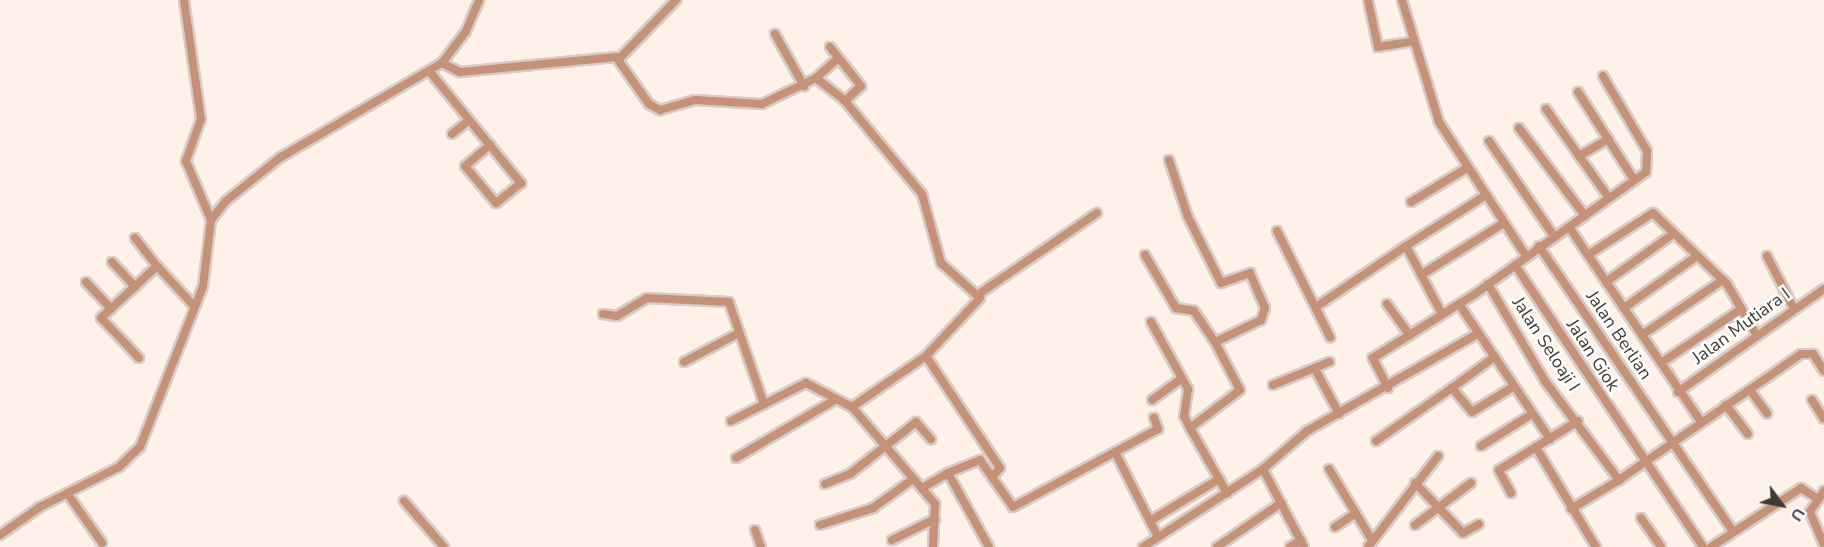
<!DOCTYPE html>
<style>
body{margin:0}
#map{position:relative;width:1824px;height:547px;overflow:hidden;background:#fdf1ea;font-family:"Nunito Sans",sans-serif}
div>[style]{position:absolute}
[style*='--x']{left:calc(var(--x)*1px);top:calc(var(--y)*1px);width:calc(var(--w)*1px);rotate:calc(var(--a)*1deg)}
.roads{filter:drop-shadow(2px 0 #d7ccc6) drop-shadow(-2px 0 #d7ccc6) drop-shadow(0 2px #d7ccc6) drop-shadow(0 -2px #d7ccc6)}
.minor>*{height:8px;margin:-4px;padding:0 4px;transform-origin:4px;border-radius:4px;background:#c59277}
span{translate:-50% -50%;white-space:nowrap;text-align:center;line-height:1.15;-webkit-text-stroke:5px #fff;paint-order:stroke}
.street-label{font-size:18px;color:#3f3936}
.north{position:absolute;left:1752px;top:475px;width:60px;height:60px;-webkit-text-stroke:4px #fff;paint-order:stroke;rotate:122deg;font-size:16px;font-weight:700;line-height:24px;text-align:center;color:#3f3936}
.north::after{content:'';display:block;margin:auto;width:21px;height:27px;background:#3f3936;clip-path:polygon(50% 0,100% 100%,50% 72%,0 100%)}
</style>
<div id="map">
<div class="roads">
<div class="minor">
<i style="--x:184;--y:0;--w:120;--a:81.9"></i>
<i style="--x:201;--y:119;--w:45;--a:109.7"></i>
<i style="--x:186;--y:161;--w:64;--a:67"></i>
<i style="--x:1368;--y:0;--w:48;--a:78"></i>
<i style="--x:1378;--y:47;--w:36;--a:-9"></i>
<i style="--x:1402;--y:0;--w:127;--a:73.1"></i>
<i style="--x:1439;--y:122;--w:160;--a:57"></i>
<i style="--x:775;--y:34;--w:60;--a:60.9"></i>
<i style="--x:830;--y:47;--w:50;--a:51.5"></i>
<i style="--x:861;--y:86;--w:22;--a:137"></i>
<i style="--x:619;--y:59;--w:82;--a:-46"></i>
<i style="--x:442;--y:63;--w:20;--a:27"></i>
<i style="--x:460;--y:72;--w:157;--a:-5.5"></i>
<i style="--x:616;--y:57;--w:57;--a:54.9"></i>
<i style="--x:649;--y:104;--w:13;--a:29"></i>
<i style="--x:660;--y:110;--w:36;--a:-16"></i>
<i style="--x:695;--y:100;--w:67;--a:3.4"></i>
<i style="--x:762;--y:104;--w:60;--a:-25.7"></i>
<i style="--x:816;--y:78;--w:37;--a:38"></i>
<i style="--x:845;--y:101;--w:121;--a:50.4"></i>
<i style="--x:922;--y:194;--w:72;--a:74.6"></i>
<i style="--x:941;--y:263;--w:52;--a:41.9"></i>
<i style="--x:980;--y:298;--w:79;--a:133"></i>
<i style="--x:926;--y:356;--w:90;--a:145.4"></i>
<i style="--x:852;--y:407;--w:128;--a:49.4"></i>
<i style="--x:935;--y:504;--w:43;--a:92.7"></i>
<i style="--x:430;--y:72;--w:144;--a:50.7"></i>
<i style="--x:521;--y:183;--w:32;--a:141"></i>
<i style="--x:496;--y:203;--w:48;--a:-130"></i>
<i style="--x:465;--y:166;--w:33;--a:-40"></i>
<i style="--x:816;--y:78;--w:27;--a:-42"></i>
<i style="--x:1578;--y:92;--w:104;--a:57.5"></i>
<i style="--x:1546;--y:109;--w:109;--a:54.7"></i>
<i style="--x:1519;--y:128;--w:110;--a:53.1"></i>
<i style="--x:452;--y:134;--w:22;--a:-39"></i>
<i style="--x:1489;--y:141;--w:115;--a:55.6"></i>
<i style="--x:1579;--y:156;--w:34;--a:-30"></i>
<i style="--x:1169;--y:160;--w:60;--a:71.6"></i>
<i style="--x:1188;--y:217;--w:74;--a:63.4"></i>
<i style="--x:1221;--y:283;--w:31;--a:-19"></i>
<i style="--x:1250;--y:273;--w:38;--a:67"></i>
<i style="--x:1265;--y:308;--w:13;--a:108"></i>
<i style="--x:1261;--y:320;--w:51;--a:154.4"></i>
<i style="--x:1215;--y:342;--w:54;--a:62.5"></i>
<i style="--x:1240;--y:390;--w:63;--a:142.8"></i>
<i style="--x:1190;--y:428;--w:75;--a:60.4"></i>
<i style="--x:1411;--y:202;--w:66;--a:-31.3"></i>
<i style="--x:1569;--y:227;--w:235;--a:55.9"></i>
<i style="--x:1277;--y:231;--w:119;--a:63.4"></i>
<i style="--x:135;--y:238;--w:36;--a:52"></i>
<i style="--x:1539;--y:246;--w:345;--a:55.8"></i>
<i style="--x:1145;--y:255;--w:61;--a:59.7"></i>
<i style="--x:1176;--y:308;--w:18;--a:9"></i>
<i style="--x:1194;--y:311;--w:37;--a:56"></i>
<i style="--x:1588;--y:255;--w:77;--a:-32.9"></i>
<i style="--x:1653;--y:213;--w:103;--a:43.8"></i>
<i style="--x:1727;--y:284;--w:60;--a:60"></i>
<i style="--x:1767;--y:256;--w:57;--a:63"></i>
<i style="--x:112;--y:262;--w:34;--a:47"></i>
<i style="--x:1515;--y:265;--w:339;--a:56.3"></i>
<i style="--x:1421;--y:275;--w:98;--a:-32.1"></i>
<i style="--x:86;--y:282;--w:37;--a:47"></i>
<i style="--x:1606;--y:282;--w:82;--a:-35.6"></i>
<i style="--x:1488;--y:284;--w:113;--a:59.6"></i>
<i style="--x:1545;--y:381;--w:124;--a:53.2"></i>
<i style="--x:1619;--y:480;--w:221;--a:-34.7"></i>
<i style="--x:1801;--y:354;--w:12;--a:0"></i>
<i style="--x:1813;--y:354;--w:20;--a:57"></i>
<i style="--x:979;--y:294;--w:143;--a:-34.5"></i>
<i style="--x:1387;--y:304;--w:39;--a:54"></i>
<i style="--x:1459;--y:304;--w:163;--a:56"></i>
<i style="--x:1316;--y:307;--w:109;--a:-34.1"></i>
<i style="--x:1624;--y:308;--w:90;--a:-35.5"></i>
<i style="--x:603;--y:314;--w:14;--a:8"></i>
<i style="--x:617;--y:316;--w:35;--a:-31"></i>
<i style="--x:647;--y:298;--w:82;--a:2.8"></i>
<i style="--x:729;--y:302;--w:108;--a:71.1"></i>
<i style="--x:1442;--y:314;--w:77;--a:-117.9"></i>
<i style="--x:1406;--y:246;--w:95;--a:-32.5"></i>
<i style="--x:1151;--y:322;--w:77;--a:61.1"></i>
<i style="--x:1188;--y:389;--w:27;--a:98"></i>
<i style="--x:1184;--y:416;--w:13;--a:63"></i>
<i style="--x:1642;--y:335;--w:98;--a:-34.2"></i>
<i style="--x:926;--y:356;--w:134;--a:56.5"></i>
<i style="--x:1000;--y:468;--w:12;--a:132"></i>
<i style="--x:139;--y:358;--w:55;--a:-133.5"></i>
<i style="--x:101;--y:318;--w:76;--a:-42.9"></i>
<i style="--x:157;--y:266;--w:54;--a:47.2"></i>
<i style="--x:684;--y:362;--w:62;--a:-27.8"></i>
<i style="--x:1661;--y:363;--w:97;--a:-34"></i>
<i style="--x:1315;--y:369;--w:51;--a:61.9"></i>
<i style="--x:1273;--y:385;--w:61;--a:-22.3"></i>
<i style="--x:1388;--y:388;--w:34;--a:-117"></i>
<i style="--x:1373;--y:358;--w:120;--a:-32.1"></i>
<i style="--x:1475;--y:294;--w:210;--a:-35.5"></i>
<i style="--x:1646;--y:172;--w:21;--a:-87"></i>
<i style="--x:1647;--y:151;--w:87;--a:-120.4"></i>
<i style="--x:1452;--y:388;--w:51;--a:-36.2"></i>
<i style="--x:1750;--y:390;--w:29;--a:54"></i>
<i style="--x:1678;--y:392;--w:179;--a:-35.2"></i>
<i style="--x:1152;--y:400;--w:37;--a:-36"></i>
<i style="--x:1812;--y:400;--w:22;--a:58"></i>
<i style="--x:1726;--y:405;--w:36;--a:53"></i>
<i style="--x:731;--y:421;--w:84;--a:-26.9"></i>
<i style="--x:806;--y:383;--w:52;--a:27.6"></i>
<i style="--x:1376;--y:441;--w:93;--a:-34.9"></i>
<i style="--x:1452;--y:388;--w:31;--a:50"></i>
<i style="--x:1472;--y:412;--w:48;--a:-31.4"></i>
<i style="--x:1481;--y:446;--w:60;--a:-32.1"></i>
<i style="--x:1537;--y:449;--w:114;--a:59"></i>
<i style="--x:1115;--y:452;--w:95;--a:63.2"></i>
<i style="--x:736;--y:458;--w:115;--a:-30.4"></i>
<i style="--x:1263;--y:469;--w:88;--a:62.3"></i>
<i style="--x:1329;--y:469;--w:83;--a:58.8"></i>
<i style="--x:948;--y:473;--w:35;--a:-22"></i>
<i style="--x:980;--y:460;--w:57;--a:54.9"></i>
<i style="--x:1013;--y:507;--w:165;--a:-28.3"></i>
<i style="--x:1158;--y:429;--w:12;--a:-110"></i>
<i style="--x:1415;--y:483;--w:69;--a:46.2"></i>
<i style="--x:1463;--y:533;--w:18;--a:-29"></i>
<i style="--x:825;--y:484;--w:27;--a:-22"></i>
<i style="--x:850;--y:474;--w:84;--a:-38.2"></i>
<i style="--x:916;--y:422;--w:23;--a:49"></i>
<i style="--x:922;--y:488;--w:30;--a:-30"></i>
<i style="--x:948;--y:473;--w:85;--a:61"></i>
<i style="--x:1824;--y:491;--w:25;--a:124"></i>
<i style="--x:1810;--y:512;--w:36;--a:67"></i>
<i style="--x:67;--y:493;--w:61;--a:55"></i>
<i style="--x:1511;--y:493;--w:26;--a:-118"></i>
<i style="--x:1499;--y:470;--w:93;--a:-31.8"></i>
<i style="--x:404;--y:501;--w:61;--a:49"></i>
<i style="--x:1571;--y:509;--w:56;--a:-31.1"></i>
<i style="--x:1641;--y:518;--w:35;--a:55"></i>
<i style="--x:1150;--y:521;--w:81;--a:-31.3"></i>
<i style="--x:820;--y:525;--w:56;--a:-17.8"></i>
<i style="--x:873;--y:508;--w:49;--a:-35.9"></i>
<i style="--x:1415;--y:525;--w:70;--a:-36.9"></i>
<i style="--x:1335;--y:527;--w:25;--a:-34"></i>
<i style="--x:755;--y:530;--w:18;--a:71"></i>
<i style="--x:0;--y:535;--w:49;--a:-35"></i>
<i style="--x:40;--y:507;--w:89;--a:-26.9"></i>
<i style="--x:119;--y:467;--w:29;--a:-44"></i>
<i style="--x:140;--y:447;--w:173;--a:-68.6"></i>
<i style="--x:203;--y:286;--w:66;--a:-83.1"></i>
<i style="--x:211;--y:220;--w:24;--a:-52"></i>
<i style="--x:226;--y:201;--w:70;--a:-38.7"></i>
<i style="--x:281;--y:157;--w:186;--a:-30.3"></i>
<i style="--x:442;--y:63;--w:40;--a:-53"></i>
<i style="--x:466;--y:31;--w:34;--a:-67"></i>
<i style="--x:892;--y:540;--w:48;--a:-26"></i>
<i style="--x:1143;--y:547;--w:143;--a:-33"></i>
<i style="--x:1263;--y:469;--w:58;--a:-40.8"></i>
<i style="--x:1307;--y:431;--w:196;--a:-29.7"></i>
<i style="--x:1217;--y:547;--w:78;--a:-34.5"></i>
<i style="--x:1290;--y:547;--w:13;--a:-32"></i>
<i style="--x:1368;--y:547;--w:115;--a:-52.4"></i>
<i style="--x:1711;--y:547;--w:108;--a:-33.2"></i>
<i style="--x:1801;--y:488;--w:17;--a:33"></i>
</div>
</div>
<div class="street-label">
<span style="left:1741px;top:326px;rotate:-36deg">Jalan Mutiara I</span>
<span style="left:1619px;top:335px;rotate:56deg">Jalan Berlian</span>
<span style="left:1546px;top:344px;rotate:57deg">Jalan Seloaji I</span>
<span style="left:1593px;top:355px;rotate:57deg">Jalan Giok</span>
</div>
<div class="north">U</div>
</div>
